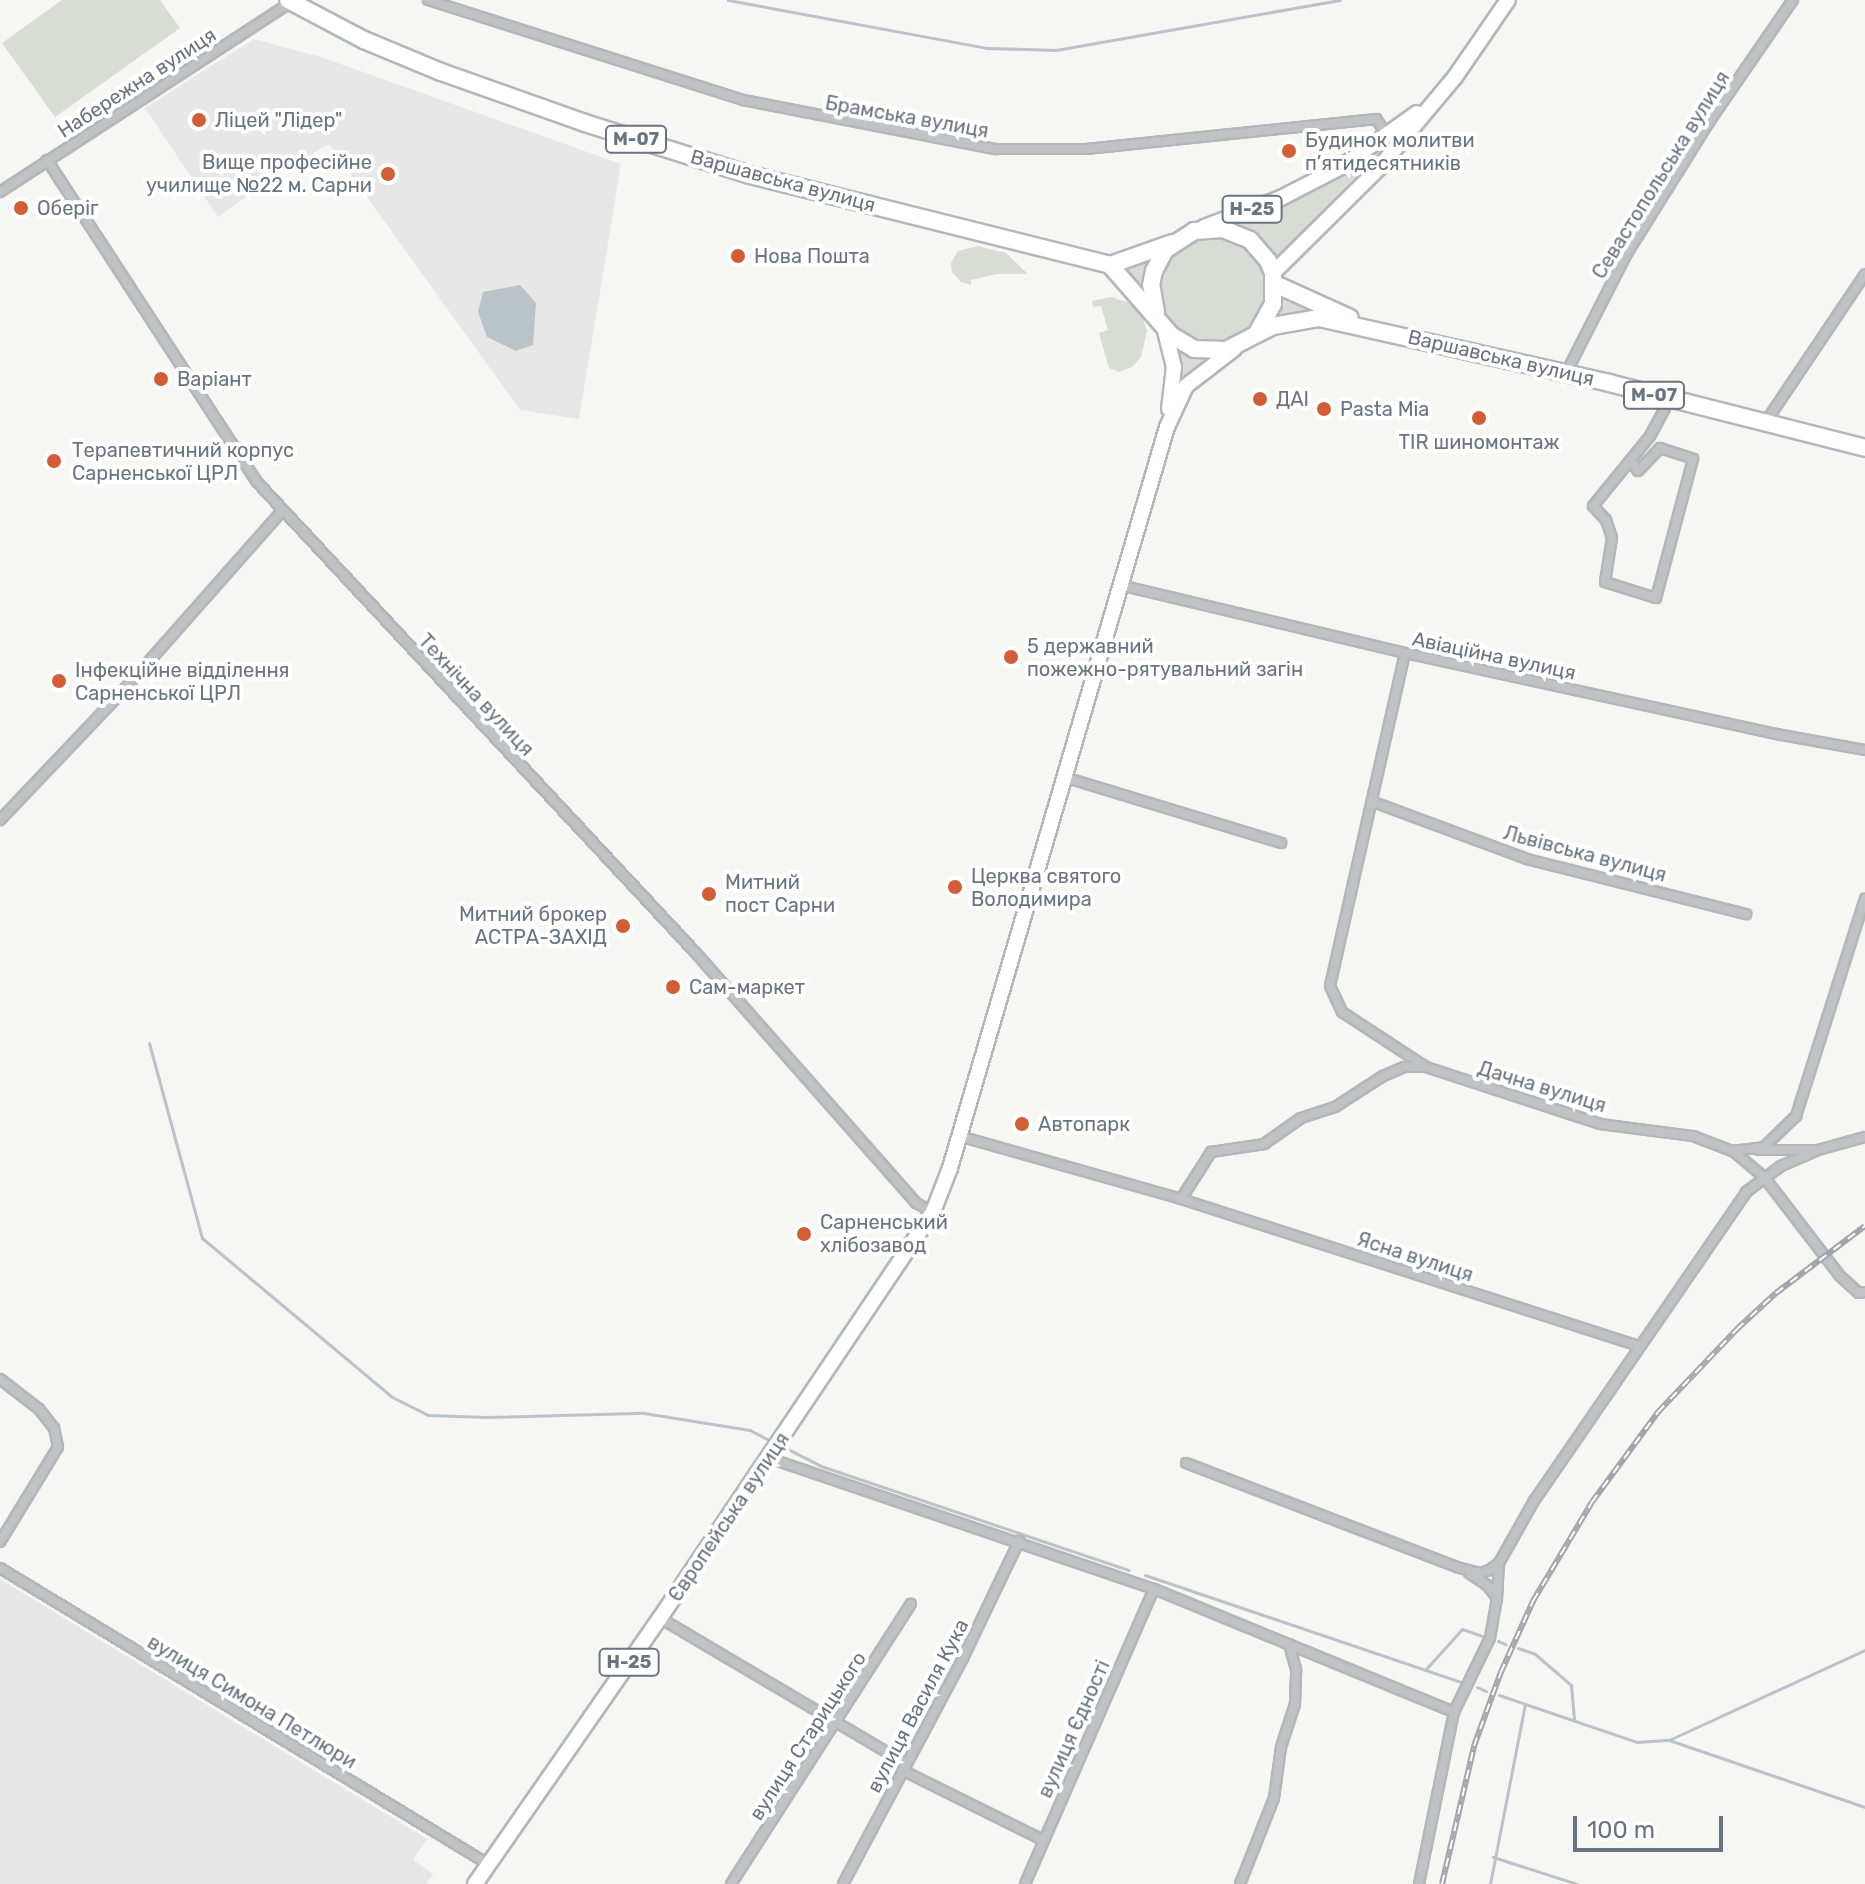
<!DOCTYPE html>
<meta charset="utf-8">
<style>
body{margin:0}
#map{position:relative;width:1865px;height:1884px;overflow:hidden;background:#f6f6f3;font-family:Rubik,sans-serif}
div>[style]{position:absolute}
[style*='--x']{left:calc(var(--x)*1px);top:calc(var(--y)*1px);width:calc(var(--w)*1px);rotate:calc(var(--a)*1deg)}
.built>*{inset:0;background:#e6e7e6}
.green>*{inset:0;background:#d7dcd4}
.water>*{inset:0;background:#bac3c8}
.stream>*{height:3px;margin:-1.5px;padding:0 1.5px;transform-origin:1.5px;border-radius:1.5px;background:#bac3c8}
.roads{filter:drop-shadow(2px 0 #b3b7ba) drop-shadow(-2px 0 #b3b7ba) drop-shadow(0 2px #b3b7ba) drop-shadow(0 -2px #b3b7ba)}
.street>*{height:8px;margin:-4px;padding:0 4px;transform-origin:4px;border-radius:4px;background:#bfc3c6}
.primary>*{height:14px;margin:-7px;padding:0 7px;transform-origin:7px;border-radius:7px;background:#fff}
.highway>*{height:16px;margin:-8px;padding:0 8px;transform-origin:8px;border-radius:8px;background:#fff}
.rail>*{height:6px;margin-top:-3px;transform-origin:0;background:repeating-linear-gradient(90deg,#fff 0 9px,#a1a6ab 0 18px);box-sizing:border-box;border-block:2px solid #a1a6ab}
.dots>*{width:22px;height:22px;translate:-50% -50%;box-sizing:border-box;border:4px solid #fff;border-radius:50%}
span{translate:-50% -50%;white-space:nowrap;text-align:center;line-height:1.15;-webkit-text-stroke:8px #fff;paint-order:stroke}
.shield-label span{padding:2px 6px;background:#fff;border:2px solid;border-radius:6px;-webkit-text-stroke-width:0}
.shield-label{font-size:18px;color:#687581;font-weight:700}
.street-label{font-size:20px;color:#687581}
.poi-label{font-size:20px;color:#687581}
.left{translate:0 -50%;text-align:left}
.right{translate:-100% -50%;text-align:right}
.scale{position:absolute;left:1573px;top:1816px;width:150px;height:36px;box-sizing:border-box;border:4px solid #687581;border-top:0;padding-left:10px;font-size:24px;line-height:28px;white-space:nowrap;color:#687581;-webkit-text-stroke:6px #fff;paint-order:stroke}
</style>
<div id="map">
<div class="built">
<i style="clip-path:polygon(254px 39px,321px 57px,621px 164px,579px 419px,520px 410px,329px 144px,267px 181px,218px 217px,145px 108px)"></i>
<i style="clip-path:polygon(0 1579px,427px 1839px,413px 1860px,433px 1874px,426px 1884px,0 1884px)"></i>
</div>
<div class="green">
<i style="clip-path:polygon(62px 0,160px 0,180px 28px,55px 117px,2px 43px)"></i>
<i style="clip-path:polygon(1430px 102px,1273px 273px,1341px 313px,1256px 334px,1176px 404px,1163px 327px,1110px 265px,1281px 198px)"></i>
<i style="clip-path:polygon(978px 246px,1006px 253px,1028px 274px,997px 274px,971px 280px,971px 285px,961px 282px,952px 272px,951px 263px,958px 251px)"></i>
<i style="clip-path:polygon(1111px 297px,1133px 304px,1141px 313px,1147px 331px,1141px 357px,1132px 367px,1119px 372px,1109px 368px,1099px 333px,1108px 330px,1101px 306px,1093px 307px,1092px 301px)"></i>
</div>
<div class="water">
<i style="clip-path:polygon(520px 285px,536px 303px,533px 345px,516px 351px,487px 337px,478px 312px,483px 292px)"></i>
</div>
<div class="stream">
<i style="--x:728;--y:0;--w:264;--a:10.5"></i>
<i style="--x:988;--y:48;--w:68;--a:1.7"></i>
<i style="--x:1056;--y:50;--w:288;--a:-10"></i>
<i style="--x:149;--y:1043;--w:202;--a:74.8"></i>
<i style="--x:202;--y:1238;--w:248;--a:39.9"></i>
<i style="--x:392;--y:1397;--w:40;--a:26.6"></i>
<i style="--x:428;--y:1415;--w:58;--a:2"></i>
<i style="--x:486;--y:1417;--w:158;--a:-1.5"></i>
<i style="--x:644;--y:1413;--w:107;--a:9.1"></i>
<i style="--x:750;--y:1430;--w:26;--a:28"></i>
<i style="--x:780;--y:1445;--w:46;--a:27.1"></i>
<i style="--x:821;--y:1466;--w:325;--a:18.7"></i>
<i style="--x:1145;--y:1575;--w:334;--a:18.7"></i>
<i style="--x:1498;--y:1641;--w:8;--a:23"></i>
<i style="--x:1518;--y:1648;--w:18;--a:19"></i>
<i style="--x:1535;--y:1654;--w:48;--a:40.7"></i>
<i style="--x:1571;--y:1685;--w:35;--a:85"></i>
<i style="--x:1425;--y:1670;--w:55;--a:-47.9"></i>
<i style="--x:1462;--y:1629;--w:21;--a:19"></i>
<i style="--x:1477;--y:1687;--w:10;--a:24"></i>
<i style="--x:1499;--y:1695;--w:146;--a:18.8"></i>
<i style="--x:1637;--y:1742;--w:32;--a:-4"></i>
<i style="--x:1669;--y:1740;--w:216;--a:-24.7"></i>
<i style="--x:1669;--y:1740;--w:207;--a:18.9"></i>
<i style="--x:1493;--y:1857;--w:88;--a:17.8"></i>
<i style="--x:1490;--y:1884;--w:183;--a:-79"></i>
</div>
<div class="roads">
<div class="street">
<i style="--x:428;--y:0;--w:330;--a:17.6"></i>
<i style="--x:743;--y:100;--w:258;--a:11"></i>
<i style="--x:996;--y:149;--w:90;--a:0"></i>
<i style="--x:1086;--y:149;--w:292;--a:-5.9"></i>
<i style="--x:1376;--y:119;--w:19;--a:55"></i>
<i style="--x:47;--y:160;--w:384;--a:56.9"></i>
<i style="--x:257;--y:482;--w:642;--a:47.02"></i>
<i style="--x:695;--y:952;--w:334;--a:48.6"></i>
<i style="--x:916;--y:1203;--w:19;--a:28"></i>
<i style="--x:0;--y:192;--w:350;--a:-33.1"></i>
<i style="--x:1566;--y:373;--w:132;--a:-63"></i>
<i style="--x:1626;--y:255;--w:157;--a:-58"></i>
<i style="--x:1709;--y:122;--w:148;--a:-55.5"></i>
<i style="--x:1765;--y:423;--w:179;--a:-56.1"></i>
<i style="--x:1631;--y:461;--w:12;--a:55"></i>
<i style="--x:1638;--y:471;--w:32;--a:-46"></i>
<i style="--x:1660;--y:448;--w:35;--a:18"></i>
<i style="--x:1693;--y:459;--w:144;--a:104.9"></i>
<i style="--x:1656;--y:598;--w:53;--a:-162.6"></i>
<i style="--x:1605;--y:582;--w:45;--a:-81"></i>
<i style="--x:1612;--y:538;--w:19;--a:-108"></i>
<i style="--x:1606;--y:520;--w:19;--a:-133"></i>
<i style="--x:1593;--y:506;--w:90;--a:-50.8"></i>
<i style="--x:1650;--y:436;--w:42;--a:-61.6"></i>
<i style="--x:1120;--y:585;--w:293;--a:13.4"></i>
<i style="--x:1405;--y:653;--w:380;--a:12.3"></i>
<i style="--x:1776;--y:734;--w:90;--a:10.2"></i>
<i style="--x:1405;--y:653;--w:341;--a:102.7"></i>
<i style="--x:1330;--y:986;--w:29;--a:65"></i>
<i style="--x:1342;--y:1012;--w:100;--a:33.2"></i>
<i style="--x:1064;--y:777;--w:227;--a:16.9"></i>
<i style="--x:1373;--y:802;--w:164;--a:20.3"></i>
<i style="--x:1527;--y:859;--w:226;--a:14.1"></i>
<i style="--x:0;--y:820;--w:175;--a:-46.4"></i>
<i style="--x:121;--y:693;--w:242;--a:-48.5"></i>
<i style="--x:959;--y:1136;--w:231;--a:15.8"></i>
<i style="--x:1181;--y:1199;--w:481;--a:17.8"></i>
<i style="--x:1759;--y:1150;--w:59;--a:0"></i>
<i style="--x:1818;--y:1150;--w:49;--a:-15.5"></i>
<i style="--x:1733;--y:1151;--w:40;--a:40"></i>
<i style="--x:1764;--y:1177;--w:125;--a:52.5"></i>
<i style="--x:1840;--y:1276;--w:25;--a:42"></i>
<i style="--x:1859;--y:1293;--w:6;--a:-9"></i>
<i style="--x:1181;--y:1199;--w:56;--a:-57.4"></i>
<i style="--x:1211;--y:1152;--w:54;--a:-8.6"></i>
<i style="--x:1264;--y:1144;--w:45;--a:-35.1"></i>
<i style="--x:1301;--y:1118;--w:36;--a:-18"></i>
<i style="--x:1335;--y:1107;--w:57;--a:-32.9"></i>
<i style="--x:1383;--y:1076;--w:23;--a:-23"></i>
<i style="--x:1404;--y:1067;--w:22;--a:0"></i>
<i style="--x:1426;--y:1067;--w:183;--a:18.1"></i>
<i style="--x:1600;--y:1124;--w:94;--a:7.4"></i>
<i style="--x:1693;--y:1136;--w:42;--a:21"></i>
<i style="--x:1732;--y:1151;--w:32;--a:-7"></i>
<i style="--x:1764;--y:1147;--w:45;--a:-44.1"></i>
<i style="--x:1796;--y:1116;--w:228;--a:-72.4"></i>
<i style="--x:0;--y:1379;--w:49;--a:37.6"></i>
<i style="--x:39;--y:1409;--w:24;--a:52"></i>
<i style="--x:54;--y:1428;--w:19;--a:78"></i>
<i style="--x:58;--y:1447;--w:111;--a:121.4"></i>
<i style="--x:769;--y:1458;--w:407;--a:18.8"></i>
<i style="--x:1154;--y:1589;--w:324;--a:22.3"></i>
<i style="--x:1186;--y:1463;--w:293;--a:21"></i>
<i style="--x:1460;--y:1568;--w:21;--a:14"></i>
<i style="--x:1480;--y:1573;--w:10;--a:-17"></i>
<i style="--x:1490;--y:1570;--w:11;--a:-38"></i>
<i style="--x:1499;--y:1563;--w:71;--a:-60.6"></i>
<i style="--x:1534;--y:1501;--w:375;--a:-55.5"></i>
<i style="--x:1746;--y:1192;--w:44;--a:-36.6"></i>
<i style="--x:1781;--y:1166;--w:40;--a:-23.4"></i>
<i style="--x:0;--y:1568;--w:571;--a:31.24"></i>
<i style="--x:1469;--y:1573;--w:23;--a:34"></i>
<i style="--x:1488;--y:1586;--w:15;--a:53"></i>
<i style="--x:660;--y:1618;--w:285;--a:30.6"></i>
<i style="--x:902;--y:1770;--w:157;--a:26.4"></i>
<i style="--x:731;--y:1884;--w:333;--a:-57.3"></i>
<i style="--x:843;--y:1884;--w:256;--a:-62"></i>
<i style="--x:963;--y:1658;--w:130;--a:-64.4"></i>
<i style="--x:1025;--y:1884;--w:322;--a:-66.4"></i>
<i style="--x:1240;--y:1884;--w:92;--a:-68.4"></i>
<i style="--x:1274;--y:1798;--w:51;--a:-82.2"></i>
<i style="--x:1281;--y:1747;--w:45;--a:-72"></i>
<i style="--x:1295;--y:1704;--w:35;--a:-88"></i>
<i style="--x:1296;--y:1669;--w:26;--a:-106"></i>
<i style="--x:1419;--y:1884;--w:176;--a:-78.5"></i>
<i style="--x:1454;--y:1712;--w:82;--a:-64.1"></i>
<i style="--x:1490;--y:1638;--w:40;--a:-80"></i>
<i style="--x:1497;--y:1599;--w:36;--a:-87"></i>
</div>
<div class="primary">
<i style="--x:1204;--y:227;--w:82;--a:-20.6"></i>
<i style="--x:1281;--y:198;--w:68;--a:-27.3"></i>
<i style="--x:1341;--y:167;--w:93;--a:-35.4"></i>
<i style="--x:1273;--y:273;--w:148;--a:-44.7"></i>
<i style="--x:1378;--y:169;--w:120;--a:-50.1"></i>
<i style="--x:1455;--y:77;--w:93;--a:-55.5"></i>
<i style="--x:1164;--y:327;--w:41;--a:76"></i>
<i style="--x:1174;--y:367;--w:42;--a:96.8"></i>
<i style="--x:475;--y:1884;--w:324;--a:-55.2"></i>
<i style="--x:660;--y:1618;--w:489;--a:-56.1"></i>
<i style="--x:933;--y:1212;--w:47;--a:-68.9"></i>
<i style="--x:950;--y:1168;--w:772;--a:-73.68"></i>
<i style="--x:1167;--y:427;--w:45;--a:-65.1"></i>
<i style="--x:1186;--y:386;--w:61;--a:-37.6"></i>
</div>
<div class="highway">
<i style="--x:288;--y:0;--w:86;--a:27.8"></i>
<i style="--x:364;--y:40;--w:83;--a:22.6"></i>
<i style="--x:441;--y:72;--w:153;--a:19.5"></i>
<i style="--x:585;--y:123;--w:173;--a:17.5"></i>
<i style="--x:750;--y:175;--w:371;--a:14"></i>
<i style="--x:1110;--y:265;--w:93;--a:48.9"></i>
<i style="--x:1171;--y:335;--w:27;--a:31"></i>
<i style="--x:1194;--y:349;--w:32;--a:2"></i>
<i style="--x:1226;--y:350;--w:53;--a:-27.1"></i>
<i style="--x:1273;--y:326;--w:47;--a:-9.9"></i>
<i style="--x:1319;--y:318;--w:297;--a:12.6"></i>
<i style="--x:1609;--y:383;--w:264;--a:14.2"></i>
<i style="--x:1110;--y:265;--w:66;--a:-19.5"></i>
<i style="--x:1275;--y:284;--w:82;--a:24.4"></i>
<i style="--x:1156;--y:312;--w:27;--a:-100"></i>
<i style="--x:1151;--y:285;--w:14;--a:-78"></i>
<i style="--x:1154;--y:271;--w:24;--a:-62"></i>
<i style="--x:1165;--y:250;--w:35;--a:-33"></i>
<i style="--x:1194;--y:231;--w:29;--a:-4"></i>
<i style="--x:1223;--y:229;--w:29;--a:22"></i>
<i style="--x:1250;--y:240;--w:28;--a:49"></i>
<i style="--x:1268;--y:261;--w:13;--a:67"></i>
<i style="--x:1273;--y:273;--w:31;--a:90"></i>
<i style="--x:1273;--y:304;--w:33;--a:119"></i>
</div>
</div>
<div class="rail">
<i style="--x:1442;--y:1884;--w:142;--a:-76.9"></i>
<i style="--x:1474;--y:1746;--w:79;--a:-70"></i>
<i style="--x:1501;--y:1672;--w:78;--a:-65.7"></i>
<i style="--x:1533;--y:1601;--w:115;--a:-59.2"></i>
<i style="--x:1592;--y:1502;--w:112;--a:-53.7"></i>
<i style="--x:1658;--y:1412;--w:115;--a:-46.4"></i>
<i style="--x:1737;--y:1329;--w:53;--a:-42.7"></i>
<i style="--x:1776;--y:1293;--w:111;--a:-37"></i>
</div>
<div class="dots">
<i style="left:199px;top:120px;background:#d35e36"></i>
<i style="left:1289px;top:151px;background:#d35e36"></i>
<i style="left:388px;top:174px;background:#d35e36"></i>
<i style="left:21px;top:208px;background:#d35e36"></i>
<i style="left:738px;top:256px;background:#d35e36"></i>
<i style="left:161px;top:379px;background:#d35e36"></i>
<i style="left:1260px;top:399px;background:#d35e36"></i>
<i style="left:1324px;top:409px;background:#d35e36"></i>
<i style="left:1479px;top:418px;background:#d35e36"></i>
<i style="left:54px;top:461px;background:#d35e36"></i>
<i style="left:1011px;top:657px;background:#d35e36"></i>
<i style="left:59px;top:681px;background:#d35e36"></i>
<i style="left:955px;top:887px;background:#d35e36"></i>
<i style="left:709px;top:894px;background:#d35e36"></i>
<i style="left:623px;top:926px;background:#d35e36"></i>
<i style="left:673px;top:987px;background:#d35e36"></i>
<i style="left:1022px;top:1124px;background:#d35e36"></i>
<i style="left:804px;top:1234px;background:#d35e36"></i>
</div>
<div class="shield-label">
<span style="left:636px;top:139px">М-07</span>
<span style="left:1252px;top:209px">Н-25</span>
<span style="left:1654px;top:395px">М-07</span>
<span style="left:629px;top:1662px">Н-25</span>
</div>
<div class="street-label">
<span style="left:137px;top:83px;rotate:-33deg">Набережна вулиця</span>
<span style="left:907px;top:117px;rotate:10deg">Брамська вулиця</span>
<span style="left:1661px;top:175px;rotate:-58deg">Севастопольська вулиця</span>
<span style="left:783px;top:181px;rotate:15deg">Варшавська вулиця</span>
<span style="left:1501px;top:358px;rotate:13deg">Варшавська вулиця</span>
<span style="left:1494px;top:656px;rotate:12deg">Авіаційна вулиця</span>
<span style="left:476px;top:695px;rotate:47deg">Технічна вулиця</span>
<span style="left:1585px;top:854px;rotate:15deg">Львівська вулиця</span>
<span style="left:1542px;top:1087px;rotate:17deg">Дачна вулиця</span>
<span style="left:1415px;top:1257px;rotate:18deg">Ясна вулиця</span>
<span style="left:729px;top:1517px;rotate:-56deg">Європейська вулиця</span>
<span style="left:252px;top:1702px;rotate:31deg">вулиця Симона Петлюри</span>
<span style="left:918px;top:1706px;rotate:-62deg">вулиця Василя Кука</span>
<span style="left:1074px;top:1729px;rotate:-66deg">вулиця Єдності</span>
<span style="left:808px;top:1736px;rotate:-57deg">вулиця Старицького</span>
</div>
<div class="poi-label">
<span class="left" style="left:215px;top:120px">Ліцей "Лідер"</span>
<span class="left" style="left:1305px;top:152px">Будинок молитви<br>п’ятидесятників</span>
<span class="right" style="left:372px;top:174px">Вище професійне<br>училище №22 м. Сарни</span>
<span class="left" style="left:37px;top:208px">Оберіг</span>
<span class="left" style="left:754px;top:256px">Нова Пошта</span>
<span class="left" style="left:177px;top:379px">Варіант</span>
<span class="left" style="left:1276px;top:399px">ДАІ</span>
<span class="left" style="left:1340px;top:409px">Pasta Mia</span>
<span style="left:1479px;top:442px">TIR шиномонтаж</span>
<span class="left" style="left:72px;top:462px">Терапевтичний корпус<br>Сарненської ЦРЛ</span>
<span class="left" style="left:1027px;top:658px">5 державний<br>пожежно-рятувальний загін</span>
<span class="left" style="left:75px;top:682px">Інфекційне відділення<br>Сарненської ЦРЛ</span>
<span class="left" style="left:971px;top:888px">Церква святого<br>Володимира</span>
<span class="left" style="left:725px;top:894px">Митний<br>пост Сарни</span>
<span class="right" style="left:607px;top:926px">Митний брокер<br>АСТРА-ЗАХІД</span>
<span class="left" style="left:689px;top:987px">Сам-маркет</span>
<span class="left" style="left:1038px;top:1124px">Автопарк</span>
<span class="left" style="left:820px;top:1234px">Сарненський<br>хлібозавод</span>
</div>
<div class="scale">100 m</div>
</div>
